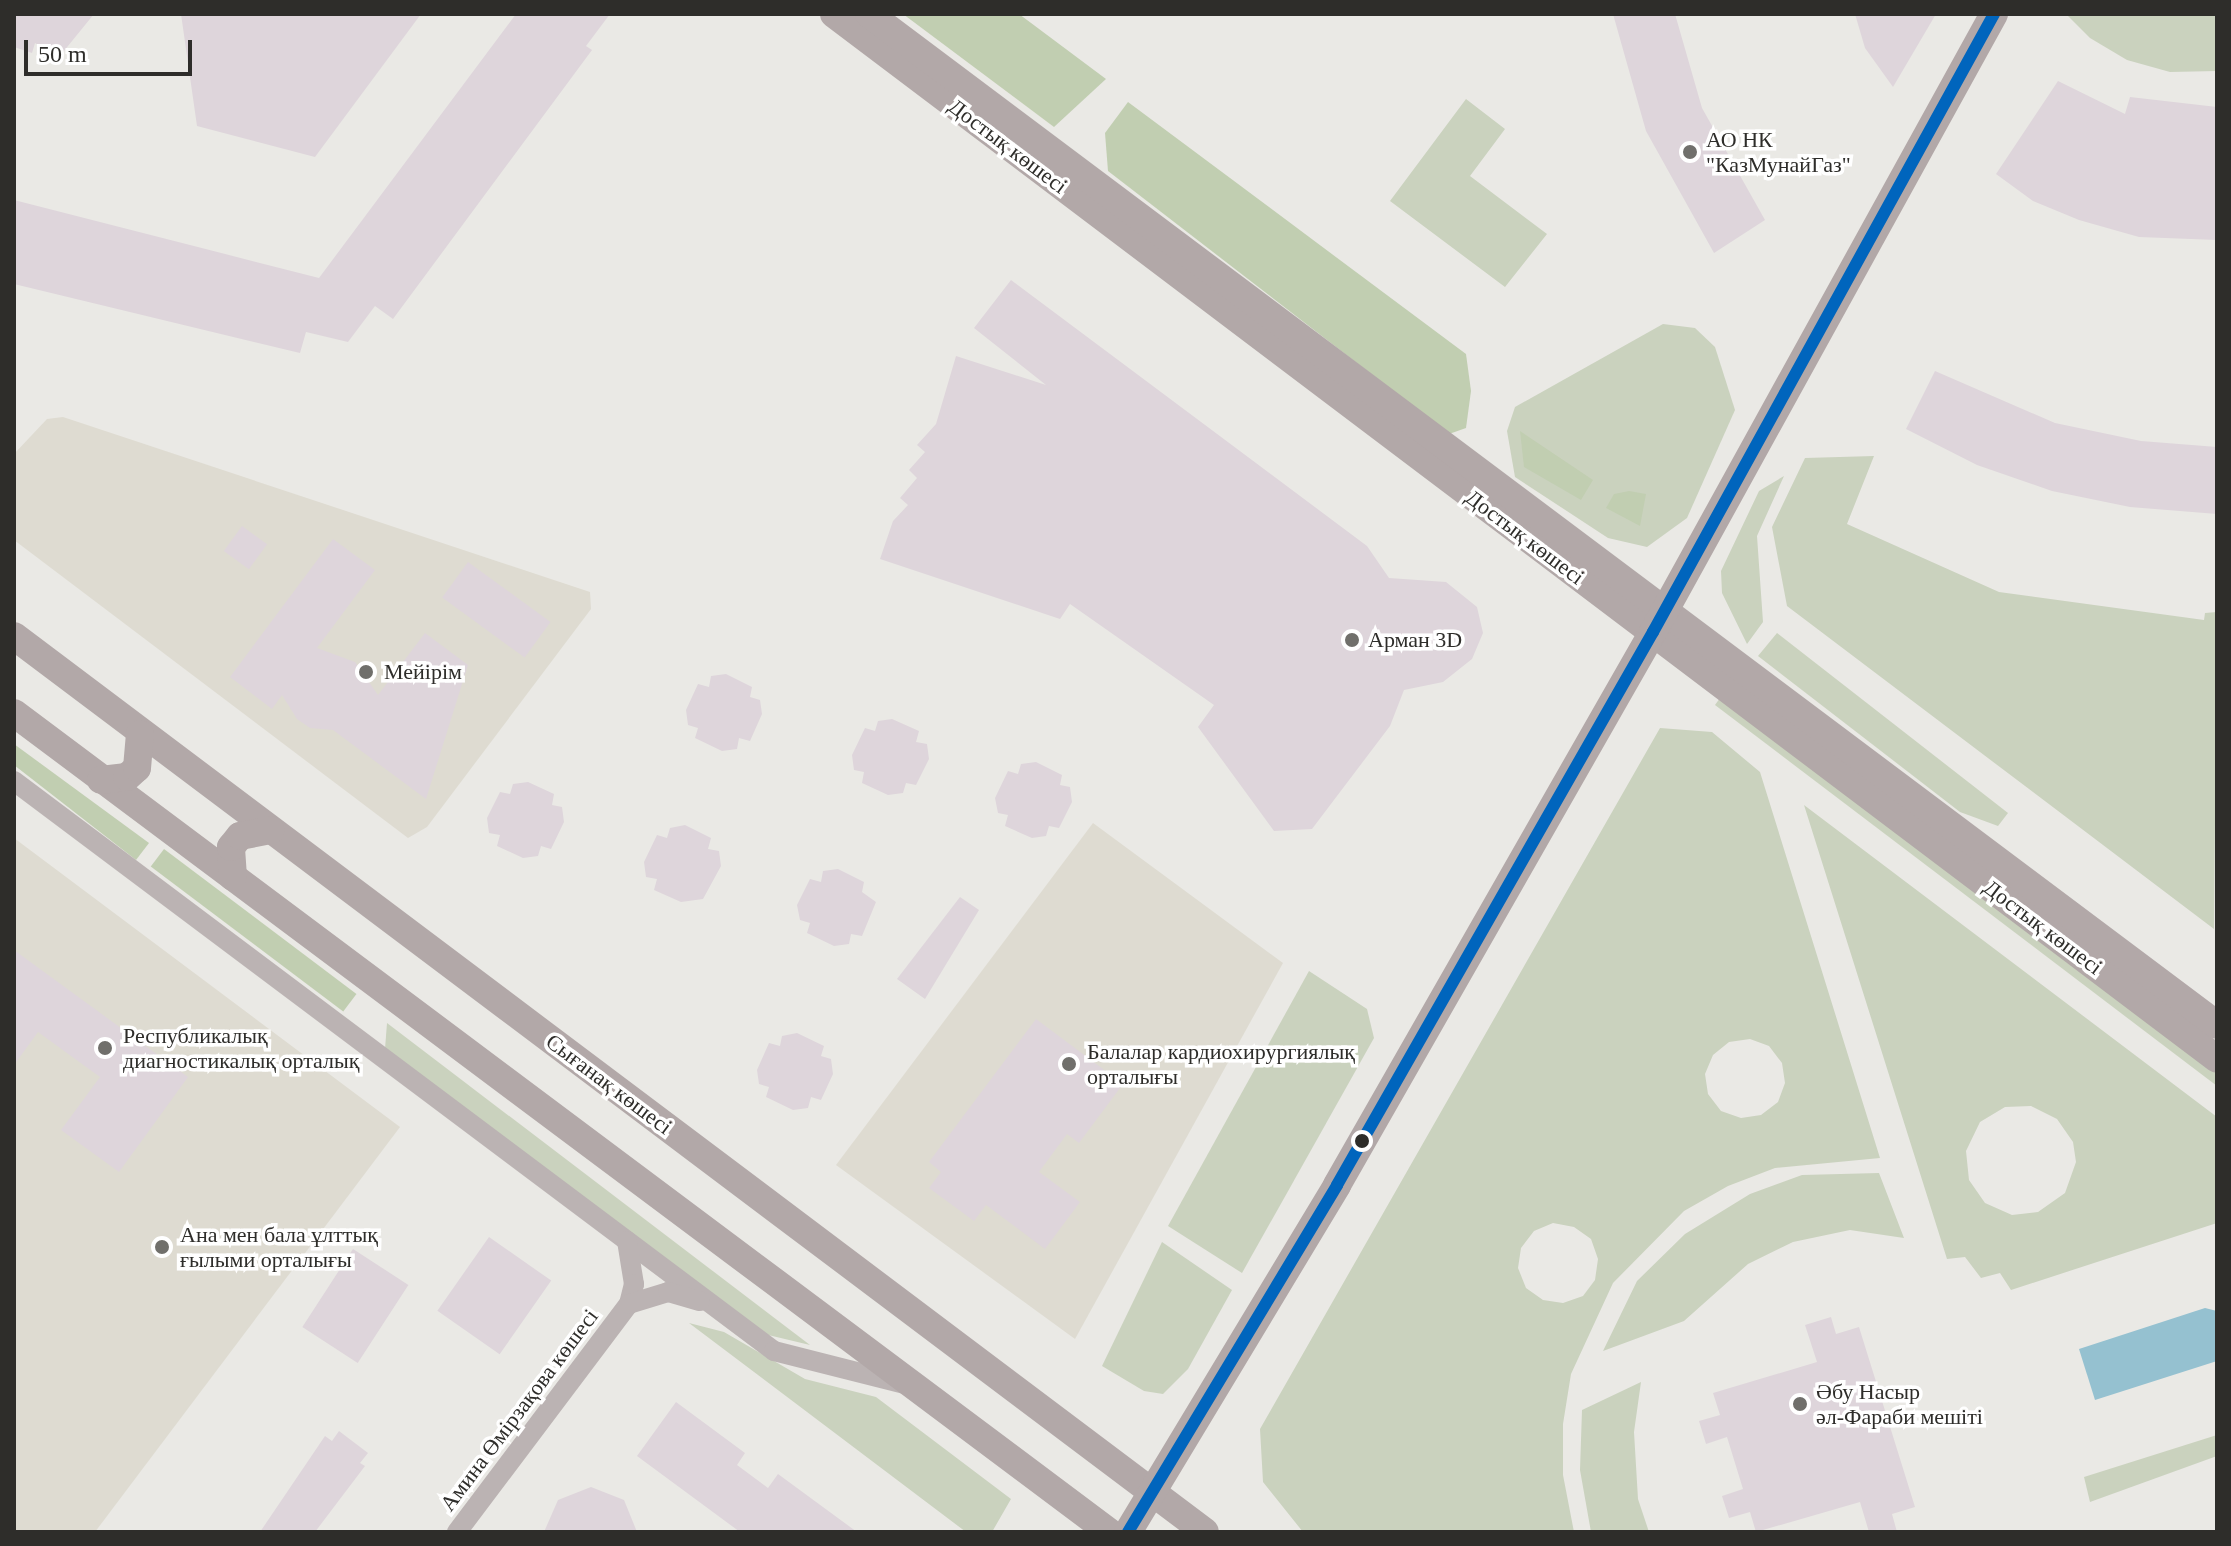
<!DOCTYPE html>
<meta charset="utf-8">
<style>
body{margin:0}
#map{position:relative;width:2231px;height:1546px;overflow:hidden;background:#eae9e5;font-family:"Times New Roman",serif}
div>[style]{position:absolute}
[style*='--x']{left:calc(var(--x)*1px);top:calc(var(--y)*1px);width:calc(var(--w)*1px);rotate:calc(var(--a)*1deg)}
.built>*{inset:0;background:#dedbd1}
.green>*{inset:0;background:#cad2be}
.forest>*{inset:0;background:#c1ceb1;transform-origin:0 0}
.water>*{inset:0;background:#95c1d0}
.building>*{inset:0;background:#ded5db;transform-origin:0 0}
.street>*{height:20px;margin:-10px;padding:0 10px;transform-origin:10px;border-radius:10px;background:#bbb3b3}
.secondary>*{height:28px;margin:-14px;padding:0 14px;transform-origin:14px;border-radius:14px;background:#b2a8a8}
.bus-1>*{height:12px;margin:-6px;padding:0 6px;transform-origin:6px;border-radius:6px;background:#0065bd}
.dots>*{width:22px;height:22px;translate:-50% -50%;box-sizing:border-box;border:4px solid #fff;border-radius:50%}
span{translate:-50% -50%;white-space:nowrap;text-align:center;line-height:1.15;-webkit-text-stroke:7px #fff;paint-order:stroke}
.poi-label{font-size:22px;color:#2e2d2a}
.left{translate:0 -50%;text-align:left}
.street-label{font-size:22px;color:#2e2d2a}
.frame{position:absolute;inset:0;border:16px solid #2e2d2a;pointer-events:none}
.scale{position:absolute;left:24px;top:40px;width:168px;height:36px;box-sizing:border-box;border:4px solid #2e2d2a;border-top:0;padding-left:10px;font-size:24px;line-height:28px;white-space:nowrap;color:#2e2d2a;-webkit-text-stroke:6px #fff;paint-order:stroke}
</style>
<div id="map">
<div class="built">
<i style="clip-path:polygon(63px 417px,590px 592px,591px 609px,427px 827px,408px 838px,14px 540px,14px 454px,47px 419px)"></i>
<i style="clip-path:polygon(1093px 823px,1283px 963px,1075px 1339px,836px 1165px)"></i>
<i style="clip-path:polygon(14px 838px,400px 1127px,95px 1532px,14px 1532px)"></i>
</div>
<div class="green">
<i style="clip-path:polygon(2066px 14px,2217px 14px,2217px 71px,2170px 72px,2127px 60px,2090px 38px)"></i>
<i style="clip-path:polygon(1466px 99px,1505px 129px,1470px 176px,1547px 234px,1505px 287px,1390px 201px)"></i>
<i style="clip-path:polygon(1663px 324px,1695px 328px,1715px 347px,1735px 410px,1687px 518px,1647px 547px,1608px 538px,1515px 477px,1507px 431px,1515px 407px)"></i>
<i style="clip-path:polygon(1874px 456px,1847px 524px,1999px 592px,2204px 620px,2205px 613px,2217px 612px,2214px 929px,1787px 606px,1772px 527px,1805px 458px)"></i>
<i style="clip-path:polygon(1784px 476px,1757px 536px,1763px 622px,1747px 644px,1722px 593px,1721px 571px,1759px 491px)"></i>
<i style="clip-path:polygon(1777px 633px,2008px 813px,1998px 826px,1960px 812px,1758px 656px)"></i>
<i style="clip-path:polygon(1720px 698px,2217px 1071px,2217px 1086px,1715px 705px)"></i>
<i style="clip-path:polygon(evenodd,1660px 728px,1712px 732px,1760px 772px,1880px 1158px,1775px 1168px,1728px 1186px,1684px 1211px,1613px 1283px,1571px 1374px,1563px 1424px,1563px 1475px,1574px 1532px,1303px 1532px,1263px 1482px,1260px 1429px,1660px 728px,1750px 1039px,1769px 1046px,1782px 1063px,1785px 1083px,1778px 1102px,1761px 1115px,1741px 1118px,1721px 1111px,1708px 1094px,1705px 1074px,1713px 1055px,1729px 1042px,1750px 1039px,1660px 728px,1553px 1223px,1574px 1227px,1591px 1239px,1598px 1259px,1595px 1280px,1583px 1296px,1563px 1303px,1543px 1300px,1526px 1288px,1518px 1268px,1521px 1248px,1534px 1231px,1553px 1223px)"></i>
<i style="clip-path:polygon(evenodd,1804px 805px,2217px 1117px,2217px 1223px,2011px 1290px,2000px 1273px,1981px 1278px,1965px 1257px,1947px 1259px,1804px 805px,2031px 1106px,2057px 1119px,2073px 1142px,2076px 1162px,2065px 1193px,2038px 1212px,2012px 1215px,1985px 1203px,1969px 1180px,1966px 1151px,1980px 1122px,2005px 1107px,2031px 1106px)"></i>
<i style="clip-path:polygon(1309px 971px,1367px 1009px,1374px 1038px,1242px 1273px,1168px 1226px)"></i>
<i style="clip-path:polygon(387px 1023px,810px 1345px,764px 1334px,385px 1049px)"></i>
<i style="clip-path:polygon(1879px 1173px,1904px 1238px,1850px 1230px,1793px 1242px,1748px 1264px,1684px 1321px,1603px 1351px,1637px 1281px,1685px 1234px,1750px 1194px,1802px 1175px)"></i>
<i style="clip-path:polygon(1162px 1242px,1232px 1290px,1188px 1369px,1163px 1394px,1144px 1391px,1102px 1366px)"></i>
<i style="clip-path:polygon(689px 1323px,724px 1332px,805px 1379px,876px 1397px,1011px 1499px,992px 1532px,966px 1532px)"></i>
<i style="clip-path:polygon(1641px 1382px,1634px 1432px,1638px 1499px,1649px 1532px,1591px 1532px,1580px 1470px,1582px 1410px)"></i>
<i style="clip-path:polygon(2217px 1435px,2217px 1456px,2090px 1502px,2084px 1477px)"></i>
</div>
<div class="forest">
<i style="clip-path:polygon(903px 14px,1019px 14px,1106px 79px,1054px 127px)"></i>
<i style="clip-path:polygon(1128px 102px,1466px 354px,1471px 391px,1466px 428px,1449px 434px,1108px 171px,1105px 133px)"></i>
<i style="clip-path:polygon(1520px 431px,1593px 480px,1581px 500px,1524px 467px)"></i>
<i style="clip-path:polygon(1629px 491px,1646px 494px,1640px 526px,1606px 508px,1614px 494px)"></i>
<i style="clip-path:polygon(14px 744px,149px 843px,136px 860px,14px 765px)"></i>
<i style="left:164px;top:849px;width:241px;height:22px;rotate:37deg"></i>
</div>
<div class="water">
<i style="clip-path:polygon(2205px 1308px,2217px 1311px,2217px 1361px,2095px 1400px,2079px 1349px)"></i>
</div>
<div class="building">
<i style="clip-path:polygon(14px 14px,94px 14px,59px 57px,35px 43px,32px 53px,14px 47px)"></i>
<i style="clip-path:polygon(181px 14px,421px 14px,315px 157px,197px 126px)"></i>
<i style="clip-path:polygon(516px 14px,610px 14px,586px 46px,592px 50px,393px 319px,375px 306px,348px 342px,306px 332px,300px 353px,14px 284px,14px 200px,319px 278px)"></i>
<i style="clip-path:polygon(1613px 14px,1675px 14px,1702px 108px,1765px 220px,1714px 253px,1646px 131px)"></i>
<i style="clip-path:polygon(1855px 14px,1936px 14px,1893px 87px,1865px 48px)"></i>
<i style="clip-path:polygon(2058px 81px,2125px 114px,2130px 97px,2217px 107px,2217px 240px,2139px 237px,2079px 220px,2033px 201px,1996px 174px)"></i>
<i style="clip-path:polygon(1011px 280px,1367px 546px,1389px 578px,1446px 582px,1477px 607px,1483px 633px,1472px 659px,1443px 682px,1404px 690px,1390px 726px,1312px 829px,1274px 831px,1198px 727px,1214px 705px,1070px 604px,1060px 619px,880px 559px,893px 521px,908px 505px,900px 498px,917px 478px,909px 470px,925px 452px,917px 445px,936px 424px,956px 356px,1046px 385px,974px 328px)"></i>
<i style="clip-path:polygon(1935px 371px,2055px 423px,2141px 441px,2217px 447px,2217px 514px,2130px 507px,2052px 491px,1977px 465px,1906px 429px)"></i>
<i style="left:242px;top:526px;width:31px;height:31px;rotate:36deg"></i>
<i style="clip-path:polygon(333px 539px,375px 570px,317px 648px,355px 662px,378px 695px,425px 633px,468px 665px,426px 799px,333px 730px,310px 728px,297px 719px,282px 695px,272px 709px,230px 677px)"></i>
<i style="left:468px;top:562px;width:102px;height:44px;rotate:36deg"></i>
<i style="clip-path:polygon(726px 674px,752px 687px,750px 697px,760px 700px,762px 714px,750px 741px,739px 738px,737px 749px,722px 751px,695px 738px,698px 728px,688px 725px,686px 710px,698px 684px,709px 687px,711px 676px)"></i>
<i style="clip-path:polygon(892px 719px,919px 731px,916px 742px,927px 744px,929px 759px,916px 785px,906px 783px,903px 793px,888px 795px,862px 783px,864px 772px,854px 770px,852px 755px,865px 728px,875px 731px,878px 721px)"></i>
<i style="clip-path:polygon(1036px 762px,1062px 775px,1060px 785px,1070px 787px,1072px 802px,1059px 828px,1049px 826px,1046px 836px,1032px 838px,1005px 826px,1008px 815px,998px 813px,995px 798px,1008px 771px,1018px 774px,1021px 764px)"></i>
<i style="clip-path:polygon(528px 782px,554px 794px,552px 805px,562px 807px,564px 822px,551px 849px,541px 846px,538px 856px,523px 858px,497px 846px,500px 835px,489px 833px,487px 818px,500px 792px,510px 794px,513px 784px)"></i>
<i style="clip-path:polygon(685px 825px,711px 838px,708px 849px,719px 851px,721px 866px,703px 899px,681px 902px,654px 890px,657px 879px,646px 877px,644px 862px,657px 835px,667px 838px,670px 828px)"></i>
<i style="clip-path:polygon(838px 869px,864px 882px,862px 892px,876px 902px,862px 936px,851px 934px,849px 944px,834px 946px,807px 933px,810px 923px,800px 920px,797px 905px,810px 879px,821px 882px,823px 871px)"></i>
<i style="clip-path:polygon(960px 897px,979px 910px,925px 999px,897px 979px)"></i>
<i style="clip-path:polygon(14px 950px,188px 1077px,119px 1172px,61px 1130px,100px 1077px,38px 1032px,14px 1065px)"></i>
<i style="clip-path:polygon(1036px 1019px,1123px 1084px,1079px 1143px,1067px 1134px,1039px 1172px,1080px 1202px,1045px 1249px,986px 1205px,974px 1221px,929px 1188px,941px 1172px,929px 1162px)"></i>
<i style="clip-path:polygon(797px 1033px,824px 1046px,821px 1056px,831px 1059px,833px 1074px,821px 1100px,811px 1097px,808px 1108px,793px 1110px,766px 1097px,769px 1087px,759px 1084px,757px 1070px,769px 1043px,780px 1046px,782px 1036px)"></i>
<i style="left:489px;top:1237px;width:76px;height:90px;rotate:35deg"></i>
<i style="left:353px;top:1249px;width:66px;height:93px;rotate:33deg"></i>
<i style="clip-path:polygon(1831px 1317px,1836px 1334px,1859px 1327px,1915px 1507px,1892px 1514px,1897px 1532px,1869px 1532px,1860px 1502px,1756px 1532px,1750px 1512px,1729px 1518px,1722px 1496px,1743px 1489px,1727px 1437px,1706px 1444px,1699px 1421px,1720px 1415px,1713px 1393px,1817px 1362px,1805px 1325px)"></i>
<i style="clip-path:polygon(676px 1402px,745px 1453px,737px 1465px,768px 1488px,778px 1474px,857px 1532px,740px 1532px,637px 1456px)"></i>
<i style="clip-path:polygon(339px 1431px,368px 1453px,360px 1463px,365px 1466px,315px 1532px,260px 1532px,325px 1436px,332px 1441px)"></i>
<i style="clip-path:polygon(591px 1487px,624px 1500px,637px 1532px,544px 1532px,558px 1500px)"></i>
</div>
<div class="street">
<i style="--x:14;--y:781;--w:950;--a:36.87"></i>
<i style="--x:774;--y:1351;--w:134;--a:14.2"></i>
<i style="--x:627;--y:1241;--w:44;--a:80.8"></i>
<i style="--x:634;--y:1284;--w:21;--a:104"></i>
<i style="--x:457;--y:1532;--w:286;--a:-53"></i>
<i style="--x:629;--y:1304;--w:41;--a:-17.1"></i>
<i style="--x:668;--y:1292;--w:33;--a:16"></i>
</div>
<div class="secondary">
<i style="--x:834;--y:14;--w:1733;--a:37.07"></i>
<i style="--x:869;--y:14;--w:1685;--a:36.87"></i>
<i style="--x:14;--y:636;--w:1490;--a:36.95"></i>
<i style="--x:14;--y:713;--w:1367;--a:36.79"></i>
<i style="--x:101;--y:780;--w:26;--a:-7"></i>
<i style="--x:127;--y:777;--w:13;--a:-42"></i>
<i style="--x:137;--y:768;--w:34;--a:-85"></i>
<i style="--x:233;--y:877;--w:30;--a:-94"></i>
<i style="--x:231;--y:847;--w:14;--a:-51"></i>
<i style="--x:240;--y:836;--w:31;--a:-11"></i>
<i style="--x:1128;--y:1532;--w:405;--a:-58.9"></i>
<i style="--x:1337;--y:1185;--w:637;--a:-60.26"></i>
<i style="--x:1653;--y:632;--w:706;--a:-61.11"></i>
</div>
<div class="bus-1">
<i style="--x:1128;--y:1532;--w:405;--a:-58.9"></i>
<i style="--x:1337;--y:1185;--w:637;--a:-60.26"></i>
<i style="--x:1653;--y:632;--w:706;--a:-61.11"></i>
</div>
<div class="dots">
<i style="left:1690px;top:152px;background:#706f6b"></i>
<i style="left:1352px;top:640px;background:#706f6b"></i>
<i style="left:366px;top:672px;background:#706f6b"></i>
<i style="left:105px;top:1048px;background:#706f6b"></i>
<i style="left:1069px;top:1064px;background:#706f6b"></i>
<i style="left:1362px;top:1141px;background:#2e2d2a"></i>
<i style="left:162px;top:1247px;background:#706f6b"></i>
<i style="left:1800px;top:1404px;background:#706f6b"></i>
</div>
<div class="poi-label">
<span class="left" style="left:1706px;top:152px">АО НК<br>"КазМунайГаз"</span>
<span class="left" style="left:1368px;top:640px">Арман 3D</span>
<span class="left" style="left:384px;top:672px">Мейірім</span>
<span class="left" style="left:123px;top:1048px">Республикалық<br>диагностикалық орталық</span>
<span class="left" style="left:1087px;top:1064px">Балалар кардиохирургиялық<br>орталығы</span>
<span class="left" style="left:180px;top:1247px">Ана мен бала ұлттық<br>ғылыми орталығы</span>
<span class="left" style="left:1816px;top:1404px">Әбу Насыр<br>әл-Фараби мешіті</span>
</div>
<div class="street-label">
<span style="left:1008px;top:146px;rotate:37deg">Достық көшесі</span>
<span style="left:1525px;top:537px;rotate:37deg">Достық көшесі</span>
<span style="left:2043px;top:927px;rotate:37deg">Достық көшесі</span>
<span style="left:609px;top:1084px;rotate:37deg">Сығанақ көшесі</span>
<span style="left:519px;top:1410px;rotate:-53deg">Амина Өмірзақова көшесі</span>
</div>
<div class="frame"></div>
<div class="scale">50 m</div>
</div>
